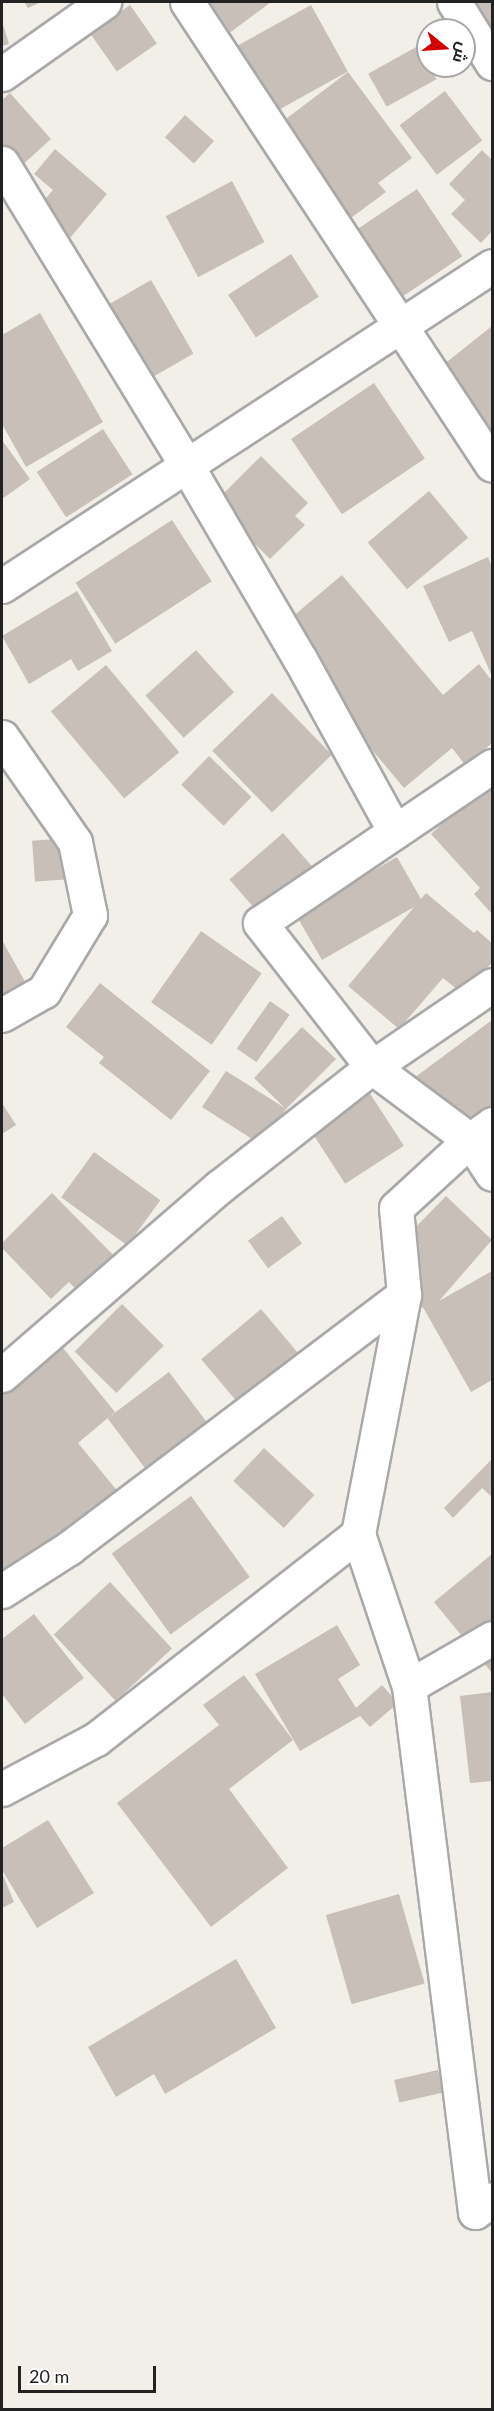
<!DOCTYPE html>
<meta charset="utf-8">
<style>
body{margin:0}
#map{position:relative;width:494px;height:2411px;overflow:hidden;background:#f2efe9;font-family:Lato,Cairo,sans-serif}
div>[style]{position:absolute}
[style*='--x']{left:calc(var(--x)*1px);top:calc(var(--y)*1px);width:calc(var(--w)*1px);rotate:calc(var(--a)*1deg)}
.building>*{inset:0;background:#c7bfb8;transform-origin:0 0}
.roads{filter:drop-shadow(2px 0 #a9a9a9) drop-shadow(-2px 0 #a9a9a9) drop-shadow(0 2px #a9a9a9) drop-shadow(0 -2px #a9a9a9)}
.street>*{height:33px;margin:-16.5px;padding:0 16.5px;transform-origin:16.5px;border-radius:16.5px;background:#fff}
span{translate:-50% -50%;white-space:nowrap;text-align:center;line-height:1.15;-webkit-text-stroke:6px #fff;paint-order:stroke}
.frame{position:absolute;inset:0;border:3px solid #222;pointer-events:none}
.north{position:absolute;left:416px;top:18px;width:60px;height:60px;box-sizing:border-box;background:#fff;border:2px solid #a7a7a7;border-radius:50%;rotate:108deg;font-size:16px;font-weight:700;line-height:24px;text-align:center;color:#222}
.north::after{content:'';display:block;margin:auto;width:21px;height:27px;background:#d40000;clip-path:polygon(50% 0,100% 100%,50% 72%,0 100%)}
.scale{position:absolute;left:18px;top:2366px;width:138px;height:27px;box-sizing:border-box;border:3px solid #222;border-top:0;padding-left:8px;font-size:18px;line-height:21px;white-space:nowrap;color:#222;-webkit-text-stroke:4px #fff;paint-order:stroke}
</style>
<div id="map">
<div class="building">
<i style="clip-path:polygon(24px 2px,41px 2px,28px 8px)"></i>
<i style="clip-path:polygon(174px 2px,271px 2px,208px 49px)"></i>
<i style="clip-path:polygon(479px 2px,492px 2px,492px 56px,462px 14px)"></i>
<i style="left:130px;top:5px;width:47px;height:49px;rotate:55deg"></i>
<i style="left:311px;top:5px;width:76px;height:100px;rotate:61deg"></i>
<i style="clip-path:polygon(2px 21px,9px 44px,2px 46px)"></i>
<i style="left:418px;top:46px;width:38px;height:57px;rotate:61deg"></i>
<i style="clip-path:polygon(348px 72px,412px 158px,378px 183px,386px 192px,332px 232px,262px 137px)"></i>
<i style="left:445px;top:91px;width:62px;height:57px;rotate:53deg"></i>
<i style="clip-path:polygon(10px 93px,51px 139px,19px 168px,2px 148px,2px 100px)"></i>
<i style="left:185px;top:115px;width:39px;height:30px;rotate:42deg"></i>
<i style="clip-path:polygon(55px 149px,107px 194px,59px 251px,25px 222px,53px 190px,34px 174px)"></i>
<i style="clip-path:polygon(482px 150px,492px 160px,492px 231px,481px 243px,451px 214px,465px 200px,449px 184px)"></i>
<i style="left:232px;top:181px;width:69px;height:75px;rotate:62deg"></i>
<i style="left:417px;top:189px;width:81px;height:81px;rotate:56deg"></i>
<i style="left:291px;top:254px;width:51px;height:75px;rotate:57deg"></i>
<i style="left:151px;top:280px;width:85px;height:80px;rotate:60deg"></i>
<i style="clip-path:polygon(40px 313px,103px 422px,26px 467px,2px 424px,2px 335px)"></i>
<i style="clip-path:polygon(492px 326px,492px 471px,423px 381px)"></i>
<i style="left:374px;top:383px;width:91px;height:100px;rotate:56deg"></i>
<i style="left:103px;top:429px;width:54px;height:79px;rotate:57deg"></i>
<i style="clip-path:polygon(2px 440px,30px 479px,2px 499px)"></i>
<i style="clip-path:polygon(261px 456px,308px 503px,295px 516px,305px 525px,270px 559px,214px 503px)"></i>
<i style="left:429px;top:491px;width:61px;height:80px;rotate:50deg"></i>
<i style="left:172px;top:520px;width:73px;height:115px;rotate:57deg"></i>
<i style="clip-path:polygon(488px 557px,492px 567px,491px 674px,472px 631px,449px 642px,423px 586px)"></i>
<i style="clip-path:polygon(342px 575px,443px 695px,479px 664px,492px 681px,492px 743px,466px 766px,452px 748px,404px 788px,337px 708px,279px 628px)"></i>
<i style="clip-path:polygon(77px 591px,112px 651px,78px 671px,71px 659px,29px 684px,2px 636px)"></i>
<i style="left:196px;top:650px;width:57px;height:68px;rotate:48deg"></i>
<i style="left:106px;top:665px;width:114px;height:72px;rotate:50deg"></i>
<i style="left:272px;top:693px;width:86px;height:83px;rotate:46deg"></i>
<i style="left:209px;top:756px;width:59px;height:40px;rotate:44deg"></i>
<i style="clip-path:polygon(492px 777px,492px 914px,474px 894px,480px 888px,431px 834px)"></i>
<i style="left:283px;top:833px;width:63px;height:71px;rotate:49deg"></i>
<i style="left:71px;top:838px;width:41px;height:39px;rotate:86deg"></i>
<i style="clip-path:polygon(397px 857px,421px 899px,426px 893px,474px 933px,477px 930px,492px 943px,492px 962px,465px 996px,443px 978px,399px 1029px,348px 986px,414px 907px,322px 960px,296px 915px)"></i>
<i style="left:201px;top:931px;width:74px;height:87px;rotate:35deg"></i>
<i style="clip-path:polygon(2px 940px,33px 996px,2px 1014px)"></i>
<i style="clip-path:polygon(100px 983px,210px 1071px,171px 1120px,99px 1063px,104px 1057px,66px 1027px)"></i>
<i style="left:270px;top:1001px;width:24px;height:58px;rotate:35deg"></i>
<i style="clip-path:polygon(492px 1020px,492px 1110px,457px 1137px,414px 1078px)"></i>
<i style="clip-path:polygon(302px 1027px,336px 1059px,286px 1109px,263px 1146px,202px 1107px,226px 1071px,285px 1108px,254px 1078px)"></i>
<i style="left:369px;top:1092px;width:64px;height:70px;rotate:57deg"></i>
<i style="clip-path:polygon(2px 1103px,16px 1125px,2px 1134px)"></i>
<i style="left:94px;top:1152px;width:82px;height:56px;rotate:36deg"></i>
<i style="clip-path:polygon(52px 1193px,132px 1274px,96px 1310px,69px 1282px,51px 1299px,2px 1248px,2px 1243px)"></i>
<i style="clip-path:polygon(446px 1196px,492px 1240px,439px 1301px,492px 1271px,492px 1380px,471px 1392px,424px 1309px,391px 1277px,420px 1246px,408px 1235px)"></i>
<i style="left:282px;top:1216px;width:34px;height:42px;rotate:54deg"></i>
<i style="left:122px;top:1304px;width:59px;height:67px;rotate:45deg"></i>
<i style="left:261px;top:1309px;width:65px;height:78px;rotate:50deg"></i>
<i style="clip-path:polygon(59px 1343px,115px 1412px,78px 1443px,124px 1499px,2px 1601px,2px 1391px)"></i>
<i style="left:169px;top:1372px;width:75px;height:77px;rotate:53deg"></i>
<i style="left:264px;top:1448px;width:69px;height:45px;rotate:43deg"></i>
<i style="clip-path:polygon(492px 1459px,492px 1497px,482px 1488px,453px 1518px,444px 1508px)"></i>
<i style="left:191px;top:1496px;width:100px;height:98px;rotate:54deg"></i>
<i style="clip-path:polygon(492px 1554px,492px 1673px,434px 1602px)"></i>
<i style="left:110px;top:1582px;width:91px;height:77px;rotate:47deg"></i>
<i style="clip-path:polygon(34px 1614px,84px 1678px,25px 1724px,2px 1694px,2px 1639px)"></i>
<i style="clip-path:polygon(337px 1625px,360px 1665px,338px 1679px,356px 1708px,382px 1685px,398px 1703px,370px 1727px,360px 1716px,300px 1751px,255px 1674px)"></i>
<i style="clip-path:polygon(244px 1675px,293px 1740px,229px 1789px,288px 1868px,211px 1927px,117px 1803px,219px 1725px,203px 1705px)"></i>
<i style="clip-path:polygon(492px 1692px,492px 1781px,470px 1783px,460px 1696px)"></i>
<i style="clip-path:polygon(48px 1820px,94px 1893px,37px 1928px,2px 1870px,2px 1848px)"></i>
<i style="clip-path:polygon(2px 1873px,14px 1902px,2px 1908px)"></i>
<i style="left:399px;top:1894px;width:93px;height:76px;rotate:74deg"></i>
<i style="clip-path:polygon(236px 1959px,276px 2028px,165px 2094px,154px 2074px,116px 2097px,88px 2047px)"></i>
<i style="left:438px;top:2070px;width:23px;height:45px;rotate:77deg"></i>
</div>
<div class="roads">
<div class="street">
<i style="--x:187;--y:2;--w:554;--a:56.63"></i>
<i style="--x:454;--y:2;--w:72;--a:58.1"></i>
<i style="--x:2;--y:74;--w:125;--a:-35.2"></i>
<i style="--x:2;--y:163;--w:355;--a:58.6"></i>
<i style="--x:187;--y:466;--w:224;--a:59.7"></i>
<i style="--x:300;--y:659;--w:197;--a:61.2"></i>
<i style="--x:2;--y:586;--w:585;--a:-33.15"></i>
<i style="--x:2;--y:737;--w:128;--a:55.2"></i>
<i style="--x:75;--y:842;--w:75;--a:78.4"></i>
<i style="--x:90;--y:915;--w:89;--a:121.2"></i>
<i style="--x:44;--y:991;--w:48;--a:150.3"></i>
<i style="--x:492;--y:766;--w:280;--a:145.9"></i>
<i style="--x:260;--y:923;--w:182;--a:52.1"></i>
<i style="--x:372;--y:1067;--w:122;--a:36.7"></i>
<i style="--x:470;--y:1140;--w:40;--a:57.1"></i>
<i style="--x:492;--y:1124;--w:27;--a:144"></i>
<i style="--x:470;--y:1140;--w:100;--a:137.4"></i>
<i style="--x:396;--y:1208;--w:87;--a:84.7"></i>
<i style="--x:404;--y:1295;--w:243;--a:100.9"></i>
<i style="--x:358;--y:1534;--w:160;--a:71.5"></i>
<i style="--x:409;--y:1686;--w:530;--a:82.85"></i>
<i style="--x:475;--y:2212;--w:21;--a:-37"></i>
<i style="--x:2;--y:1375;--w:287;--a:-40.9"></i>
<i style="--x:219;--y:1187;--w:194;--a:-38.1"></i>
<i style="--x:372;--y:1067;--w:145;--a:-34.3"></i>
<i style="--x:2;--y:1591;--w:80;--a:-32.7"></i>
<i style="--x:69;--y:1548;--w:420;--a:-37.1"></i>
<i style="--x:409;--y:1686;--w:96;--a:-30"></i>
<i style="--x:2;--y:1789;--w:106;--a:-28"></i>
<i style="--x:96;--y:1739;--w:333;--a:-38"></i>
</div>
</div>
<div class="frame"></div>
<div class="north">ش</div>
<div class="scale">20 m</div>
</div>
